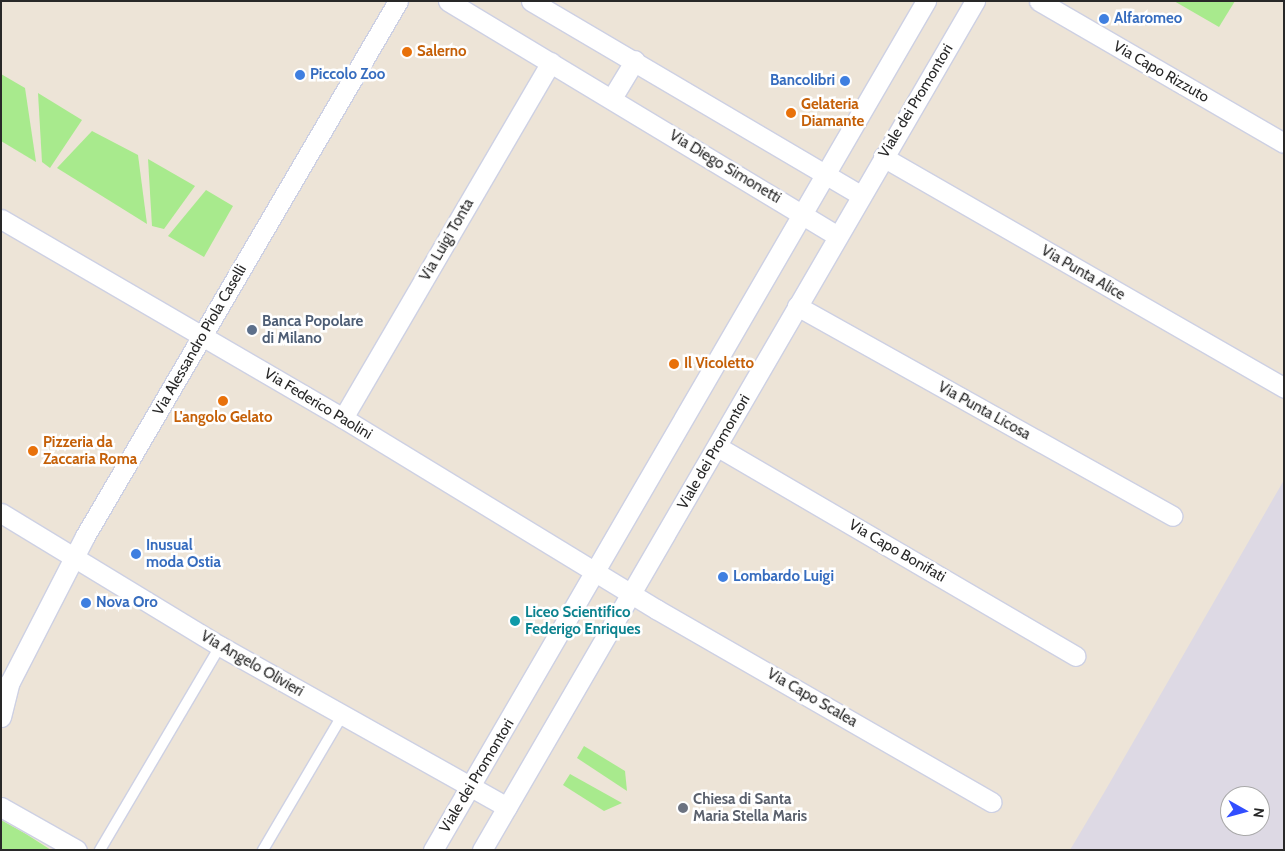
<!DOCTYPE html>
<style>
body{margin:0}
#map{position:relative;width:1285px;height:851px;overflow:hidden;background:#ede4d7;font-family:Cabin,sans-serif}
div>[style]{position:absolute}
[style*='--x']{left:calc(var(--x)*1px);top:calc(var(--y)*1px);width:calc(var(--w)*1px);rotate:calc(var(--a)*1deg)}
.industrial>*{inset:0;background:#ddd9e4}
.green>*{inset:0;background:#a8ea8d}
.roads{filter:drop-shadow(1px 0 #cdd0e3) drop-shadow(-1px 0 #cdd0e3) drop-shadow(0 1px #cdd0e3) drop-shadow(0 -1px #cdd0e3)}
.service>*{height:10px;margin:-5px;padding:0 5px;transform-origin:5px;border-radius:5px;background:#fff}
.minor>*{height:19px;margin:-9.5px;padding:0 9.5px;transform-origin:9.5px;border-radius:9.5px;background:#fff}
.dots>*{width:14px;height:14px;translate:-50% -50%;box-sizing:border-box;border:2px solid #fff;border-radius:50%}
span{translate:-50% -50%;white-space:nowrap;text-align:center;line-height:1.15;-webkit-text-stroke:5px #fff;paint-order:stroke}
.shop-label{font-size:15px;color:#366cbe;font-weight:700}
.left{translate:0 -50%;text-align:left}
.right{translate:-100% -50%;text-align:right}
.food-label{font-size:15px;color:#c56008;font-weight:700}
.street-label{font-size:15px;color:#282828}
.service-label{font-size:15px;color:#4e5e75;font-weight:700}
.culture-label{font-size:15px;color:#0d838f;font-weight:700}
.worship-label{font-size:15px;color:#5b616d;font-weight:700}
.frame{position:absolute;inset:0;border:2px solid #282828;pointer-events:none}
.north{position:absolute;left:1220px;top:786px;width:50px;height:50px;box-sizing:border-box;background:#fff;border:1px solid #a9a9a9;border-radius:50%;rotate:97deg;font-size:14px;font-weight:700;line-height:20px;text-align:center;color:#282828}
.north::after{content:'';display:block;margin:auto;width:18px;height:22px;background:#324eff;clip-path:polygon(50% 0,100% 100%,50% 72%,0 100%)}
</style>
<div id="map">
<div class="industrial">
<i style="clip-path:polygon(evenodd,1284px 480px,1284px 850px,1070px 850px,1105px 791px,1284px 480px,1230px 796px,1260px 796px,1260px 826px,1230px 826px,1230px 796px)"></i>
</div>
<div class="green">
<i style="clip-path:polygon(1174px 1px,1235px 1px,1219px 27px)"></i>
<i style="clip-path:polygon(1px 74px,25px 88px,36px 162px,1px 141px)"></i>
<i style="clip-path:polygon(38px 93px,82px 120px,50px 168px,42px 162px)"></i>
<i style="clip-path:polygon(92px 131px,138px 155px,147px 224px,57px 168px)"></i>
<i style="clip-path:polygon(148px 159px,195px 186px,164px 229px,152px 226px)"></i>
<i style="clip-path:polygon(206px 190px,233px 206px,204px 257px,168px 236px)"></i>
<i style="clip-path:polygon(584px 746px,625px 771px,627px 791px,577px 758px)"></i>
<i style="clip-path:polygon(570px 774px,622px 803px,604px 811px,563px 785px)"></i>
<i style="clip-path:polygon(1px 820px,26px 834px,51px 850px,1px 850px)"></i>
</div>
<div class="roads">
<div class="service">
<i style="--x:100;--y:850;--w:237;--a:-59.5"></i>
<i style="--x:263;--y:850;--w:156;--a:-59.5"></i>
</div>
<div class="minor">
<i style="--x:448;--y:1;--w:454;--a:31.1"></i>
<i style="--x:531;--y:1;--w:382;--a:30.5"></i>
<i style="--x:1039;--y:1;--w:283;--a:30.1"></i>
<i style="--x:612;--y:98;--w:44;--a:-58.8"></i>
<i style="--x:883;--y:157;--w:463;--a:29.9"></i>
<i style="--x:1;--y:219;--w:396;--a:30.2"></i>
<i style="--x:343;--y:418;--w:367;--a:31.4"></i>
<i style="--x:656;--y:609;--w:387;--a:29.9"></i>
<i style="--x:797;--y:306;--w:430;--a:29.2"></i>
<i style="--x:343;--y:418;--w:412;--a:-59.7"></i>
<i style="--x:718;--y:447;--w:414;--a:30.3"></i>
<i style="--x:1;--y:513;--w:256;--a:31.3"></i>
<i style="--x:220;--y:646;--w:329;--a:29.3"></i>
<i style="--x:1;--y:717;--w:36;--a:-76"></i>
<i style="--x:10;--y:682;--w:164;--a:-62.8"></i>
<i style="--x:85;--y:536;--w:620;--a:-59.67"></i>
<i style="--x:1;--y:807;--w:87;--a:29.5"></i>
<i style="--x:433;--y:850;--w:982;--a:-59.86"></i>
<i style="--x:482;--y:850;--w:982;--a:-59.86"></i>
</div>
</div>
<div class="dots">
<i style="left:1104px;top:19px;background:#3f7fe0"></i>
<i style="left:407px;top:52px;background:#e8710a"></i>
<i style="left:300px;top:75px;background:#3f7fe0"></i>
<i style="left:845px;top:81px;background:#3f7fe0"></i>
<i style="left:791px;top:113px;background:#e8710a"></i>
<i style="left:252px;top:330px;background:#5c6f8a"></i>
<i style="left:674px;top:364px;background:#e8710a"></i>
<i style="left:223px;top:401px;background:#e8710a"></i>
<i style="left:33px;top:451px;background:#e8710a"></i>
<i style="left:136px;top:554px;background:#3f7fe0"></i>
<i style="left:723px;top:577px;background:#3f7fe0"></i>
<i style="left:86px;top:603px;background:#3f7fe0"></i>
<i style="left:515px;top:621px;background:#0f9aa8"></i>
<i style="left:683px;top:808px;background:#6b7280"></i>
</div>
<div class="shop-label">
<span class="left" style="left:1114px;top:19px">Alfaromeo</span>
<span class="left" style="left:310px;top:75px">Piccolo Zoo</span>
<span class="right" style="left:835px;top:81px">Bancolibri</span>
<span class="left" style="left:146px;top:554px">Inusual<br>moda Ostia</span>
<span class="left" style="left:733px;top:577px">Lombardo Luigi</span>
<span class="left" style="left:96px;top:603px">Nova Oro</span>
</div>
<div class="food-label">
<span class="left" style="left:417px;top:52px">Salerno</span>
<span class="left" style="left:801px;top:113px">Gelateria<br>Diamante</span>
<span class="left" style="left:684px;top:364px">Il Vicoletto</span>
<span style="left:223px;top:418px">L'angolo Gelato</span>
<span class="left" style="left:43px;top:451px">Pizzeria da<br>Zaccaria Roma</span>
</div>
<div class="street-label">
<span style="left:1161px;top:72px;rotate:30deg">Via Capo Rizzuto</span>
<span style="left:916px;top:101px;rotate:-59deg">Viale dei Promontori</span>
<span style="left:725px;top:167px;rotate:31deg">Via Diego Simonetti</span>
<span style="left:447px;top:240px;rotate:-60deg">Via Luigi Tonta</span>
<span style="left:1083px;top:273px;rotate:30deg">Via Punta Alice</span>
<span style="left:200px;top:340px;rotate:-60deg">Via Alessandro Piola Caselli</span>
<span style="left:318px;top:404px;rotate:31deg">Via Federico Paolini</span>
<span style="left:984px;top:411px;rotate:29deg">Via Punta Licosa</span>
<span style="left:714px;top:452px;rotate:-60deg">Viale dei Promontori</span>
<span style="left:897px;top:551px;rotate:30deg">Via Capo Bonifati</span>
<span style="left:252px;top:664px;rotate:30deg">Via Angelo Olivieri</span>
<span style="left:812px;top:698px;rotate:30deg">Via Capo Scalea</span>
<span style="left:477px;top:776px;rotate:-59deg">Viale dei Promontori</span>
</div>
<div class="service-label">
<span class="left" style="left:262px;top:330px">Banca Popolare<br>di Milano</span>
</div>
<div class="culture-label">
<span class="left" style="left:525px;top:621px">Liceo Scientifico<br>Federigo Enriques</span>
</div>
<div class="worship-label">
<span class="left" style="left:693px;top:808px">Chiesa di Santa<br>Maria Stella Maris</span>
</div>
<div class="frame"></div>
<div class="north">N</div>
</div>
